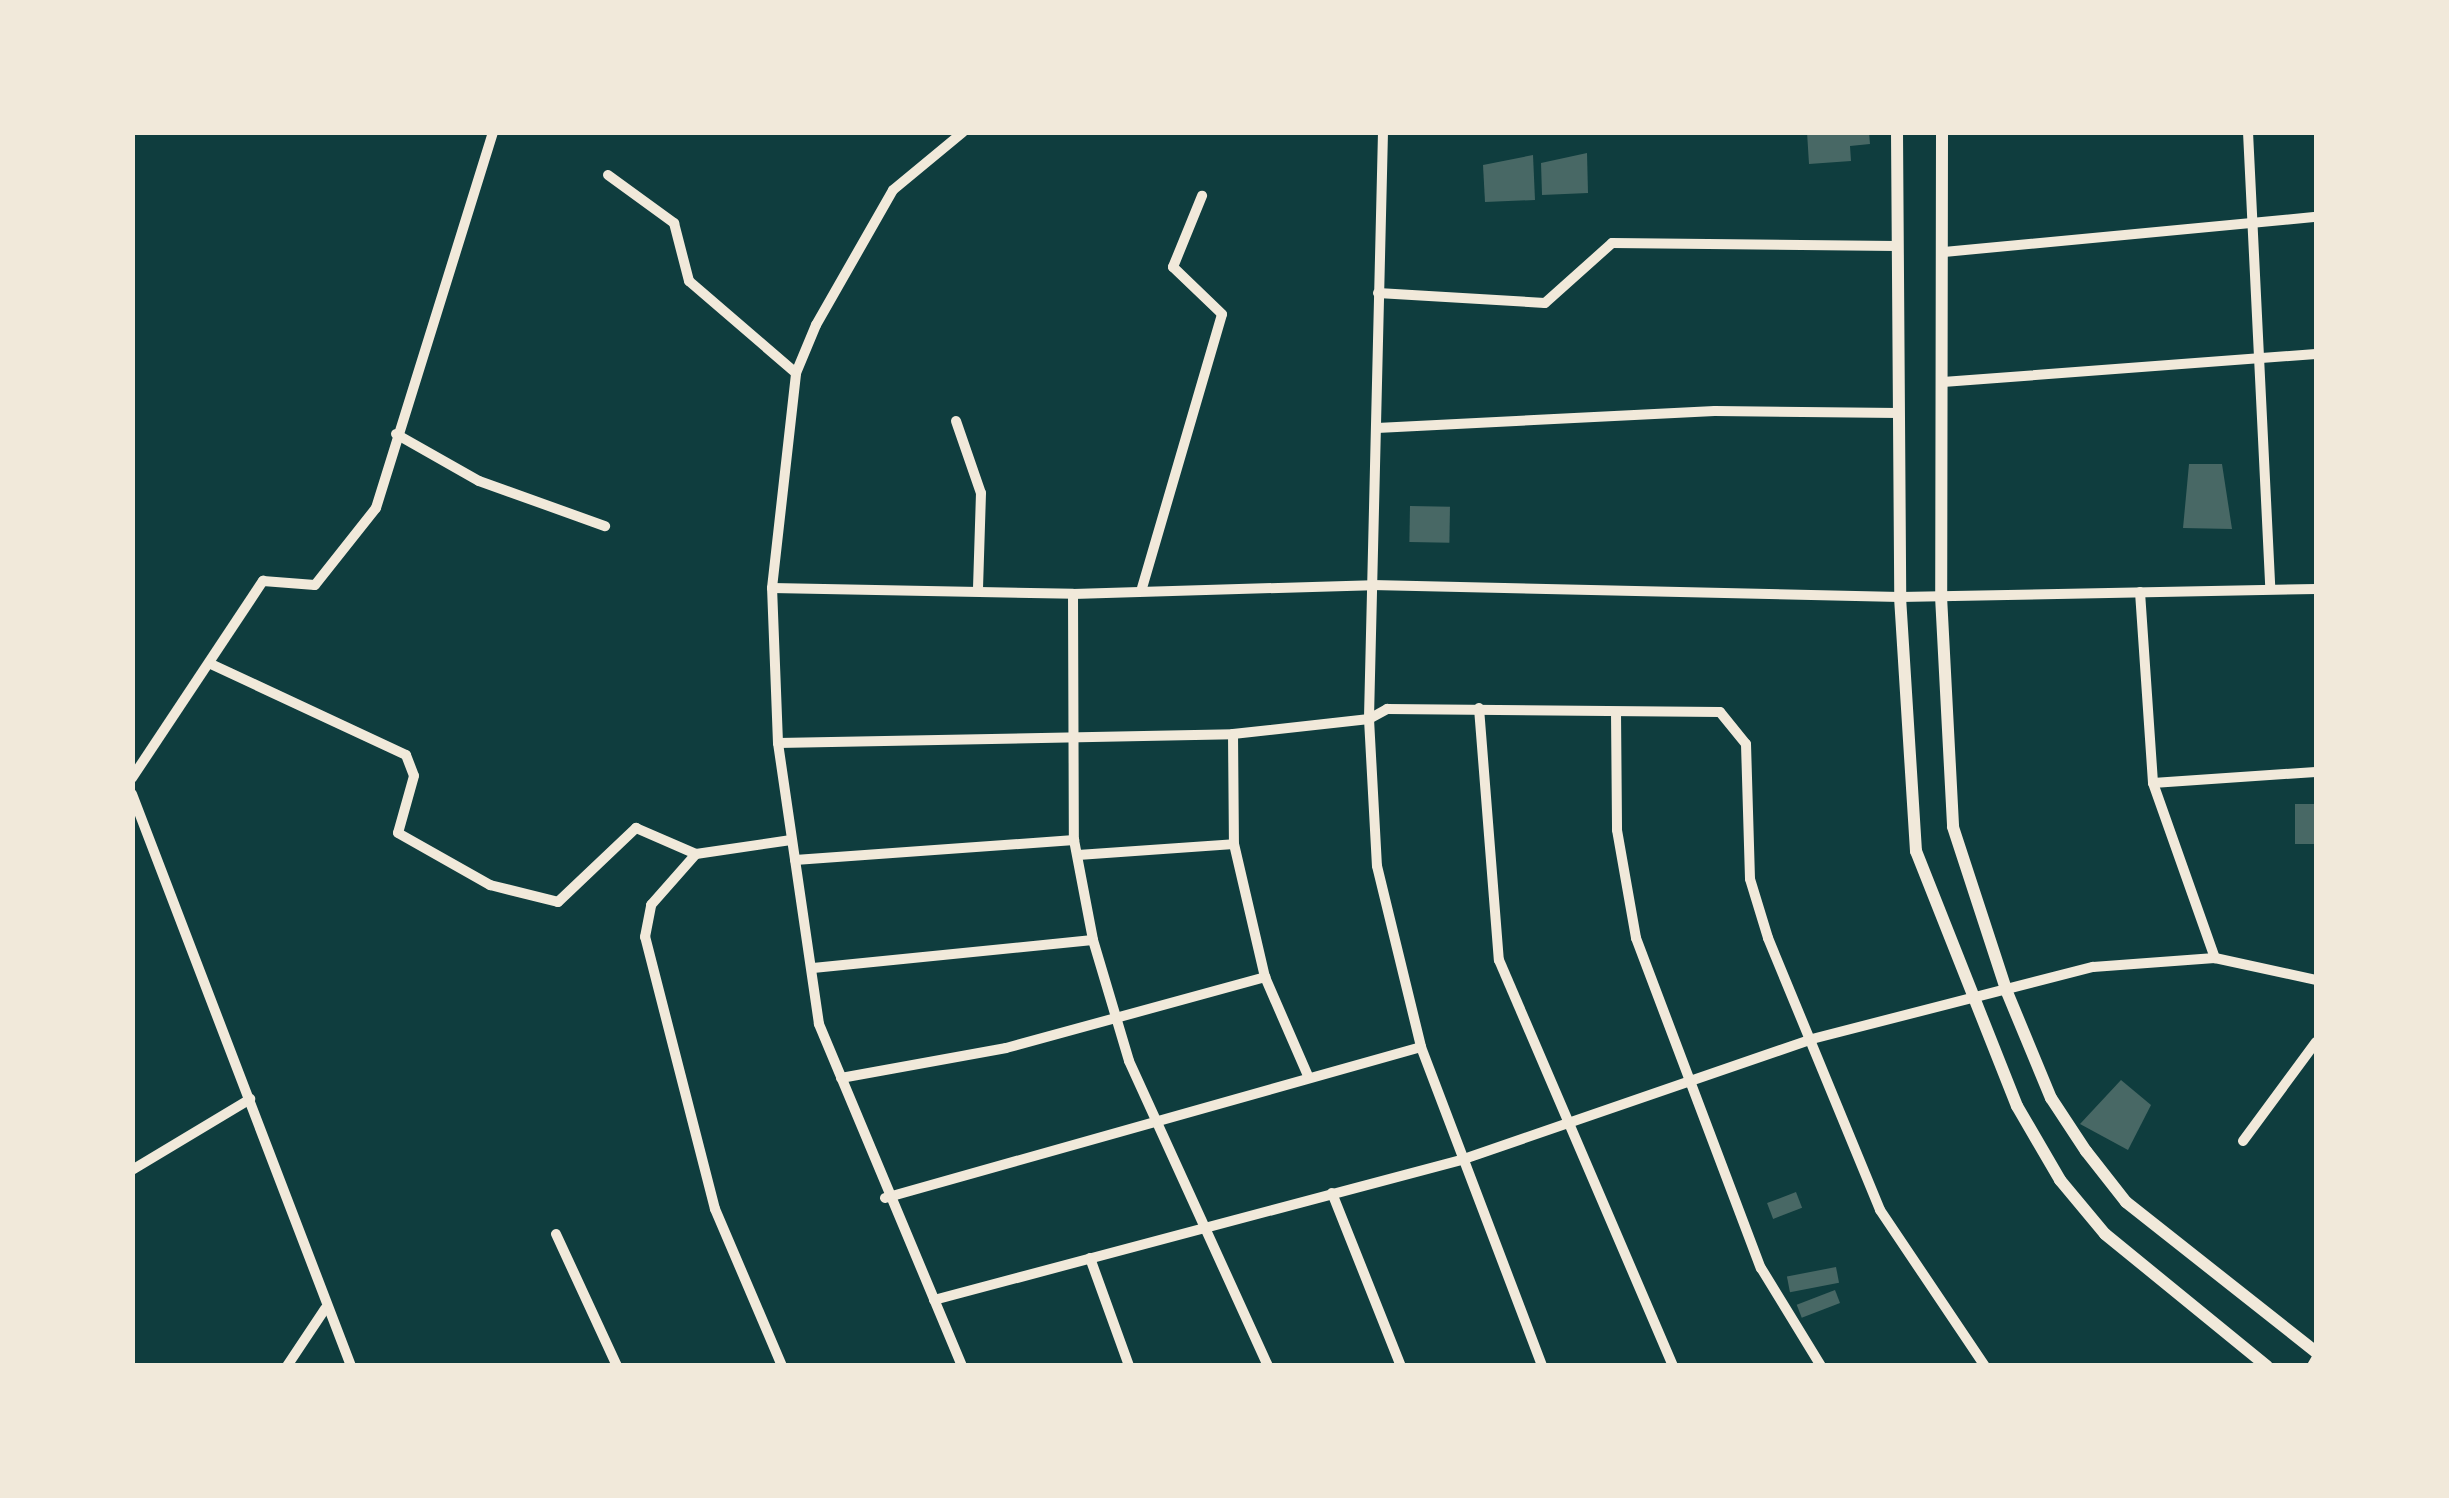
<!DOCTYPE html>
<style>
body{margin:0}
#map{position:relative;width:2449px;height:1498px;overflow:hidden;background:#0f3d3e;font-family:Inter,sans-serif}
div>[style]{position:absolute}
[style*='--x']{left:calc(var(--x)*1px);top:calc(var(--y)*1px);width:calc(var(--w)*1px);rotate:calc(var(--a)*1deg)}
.building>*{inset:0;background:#486865;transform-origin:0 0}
.minor>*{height:10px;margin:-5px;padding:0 5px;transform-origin:5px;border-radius:5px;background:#f1e9da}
.tertiary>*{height:12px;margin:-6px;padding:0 6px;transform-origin:6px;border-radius:6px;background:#f1e9da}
span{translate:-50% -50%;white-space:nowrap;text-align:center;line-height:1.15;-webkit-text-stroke:8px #f1e9da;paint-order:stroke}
.frame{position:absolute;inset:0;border:135px solid #f1e9da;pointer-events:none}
</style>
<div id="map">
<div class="building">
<i style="clip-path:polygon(1807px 132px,1869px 132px,1870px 144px,1850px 146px,1851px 161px,1809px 164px)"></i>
<i style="clip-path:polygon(1587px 153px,1588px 193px,1542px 195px,1541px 163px)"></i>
<i style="clip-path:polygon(1533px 155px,1535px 200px,1485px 202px,1483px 165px)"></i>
<i style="clip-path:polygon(2189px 464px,2222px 464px,2232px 529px,2183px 528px)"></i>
<i style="left:1410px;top:506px;width:40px;height:36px;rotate:1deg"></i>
<i style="left:2316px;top:804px;width:40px;height:21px;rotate:90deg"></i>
<i style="clip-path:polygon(2121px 1080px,2151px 1105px,2128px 1150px,2080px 1124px)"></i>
<i style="left:1796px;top:1192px;width:17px;height:31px;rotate:69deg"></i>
<i style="left:1836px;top:1267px;width:16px;height:50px;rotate:79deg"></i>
<i style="left:1835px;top:1290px;width:14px;height:41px;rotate:69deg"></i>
</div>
<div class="minor">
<i style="--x:1383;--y:132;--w:587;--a:91.37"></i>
<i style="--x:1369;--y:719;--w:147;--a:86.9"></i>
<i style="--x:1377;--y:866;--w:186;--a:76.3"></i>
<i style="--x:1421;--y:1047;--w:341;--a:69.2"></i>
<i style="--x:2248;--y:132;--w:457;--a:87.2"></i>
<i style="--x:608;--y:175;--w:82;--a:36"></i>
<i style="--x:674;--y:223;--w:60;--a:75.5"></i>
<i style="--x:689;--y:281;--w:141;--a:40.7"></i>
<i style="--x:1944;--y:252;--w:374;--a:-5.4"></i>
<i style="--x:1378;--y:293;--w:167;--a:3.4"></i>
<i style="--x:1545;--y:303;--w:90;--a:-41.8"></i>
<i style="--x:1612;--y:243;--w:284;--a:0.6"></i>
<i style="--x:1943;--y:382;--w:374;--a:-4.3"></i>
<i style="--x:956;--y:421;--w:76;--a:70.9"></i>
<i style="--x:981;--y:493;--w:98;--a:91.8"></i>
<i style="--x:1377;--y:428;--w:338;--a:-2.9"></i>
<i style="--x:1715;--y:411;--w:184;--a:0.6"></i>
<i style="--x:396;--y:434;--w:95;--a:29.5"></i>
<i style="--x:479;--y:481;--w:134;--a:19.7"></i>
<i style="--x:772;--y:588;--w:301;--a:1.1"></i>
<i style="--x:1073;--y:594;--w:299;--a:-1.7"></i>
<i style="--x:1372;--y:585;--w:528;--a:1.3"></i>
<i style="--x:1900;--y:597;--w:416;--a:-1.1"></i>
<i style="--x:1142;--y:588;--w:285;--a:-73.7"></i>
<i style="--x:1222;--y:314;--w:68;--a:-136.2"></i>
<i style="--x:1173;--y:267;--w:77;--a:-67.8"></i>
<i style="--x:2140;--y:592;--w:191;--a:86.1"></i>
<i style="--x:2153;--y:783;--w:186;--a:70.5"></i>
<i style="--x:1073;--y:594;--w:246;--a:89.8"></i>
<i style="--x:1074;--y:840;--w:102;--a:79.2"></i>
<i style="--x:1093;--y:940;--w:126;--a:73.4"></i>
<i style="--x:1129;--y:1061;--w:335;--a:65.5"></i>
<i style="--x:213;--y:665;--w:213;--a:25"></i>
<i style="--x:406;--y:755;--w:22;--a:69"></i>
<i style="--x:414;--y:776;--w:59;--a:105.7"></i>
<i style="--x:398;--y:833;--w:106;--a:29.5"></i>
<i style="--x:490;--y:885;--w:70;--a:14"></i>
<i style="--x:558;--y:902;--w:108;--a:-43.5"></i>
<i style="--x:636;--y:828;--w:65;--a:23.4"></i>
<i style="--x:1479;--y:708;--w:253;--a:85.5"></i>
<i style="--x:1499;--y:960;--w:442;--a:66.8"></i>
<i style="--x:1616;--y:712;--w:118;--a:89.5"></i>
<i style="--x:1617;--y:830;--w:110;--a:80"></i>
<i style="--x:1636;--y:938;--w:353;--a:69.3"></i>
<i style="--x:1761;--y:1268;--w:115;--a:58.5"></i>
<i style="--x:1233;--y:734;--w:110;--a:89.5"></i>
<i style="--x:1234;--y:844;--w:137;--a:76.9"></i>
<i style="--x:1265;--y:977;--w:110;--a:66.5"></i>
<i style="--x:778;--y:743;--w:455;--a:-1.1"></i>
<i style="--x:1233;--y:734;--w:137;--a:-6.3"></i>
<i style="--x:1369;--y:719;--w:21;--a:-29"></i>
<i style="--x:1387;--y:709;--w:333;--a:0.5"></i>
<i style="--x:1720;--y:712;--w:41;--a:50.9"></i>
<i style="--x:1746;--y:744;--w:135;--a:88.3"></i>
<i style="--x:1750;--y:879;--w:62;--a:73"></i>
<i style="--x:1768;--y:938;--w:294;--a:67.6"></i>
<i style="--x:1880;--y:1210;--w:188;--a:56.1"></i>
<i style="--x:132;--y:778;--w:237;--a:-56.4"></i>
<i style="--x:263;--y:581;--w:52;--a:4.4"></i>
<i style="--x:315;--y:585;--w:98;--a:-51.6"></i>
<i style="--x:376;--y:508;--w:394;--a:-72.7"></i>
<i style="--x:2153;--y:783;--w:163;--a:-3.9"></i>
<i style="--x:132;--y:794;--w:612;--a:69.05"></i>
<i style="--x:1078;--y:855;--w:156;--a:-4"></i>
<i style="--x:795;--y:860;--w:280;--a:-4.1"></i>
<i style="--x:813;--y:968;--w:281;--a:-5.7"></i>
<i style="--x:841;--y:1078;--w:168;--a:-10.3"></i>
<i style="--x:1006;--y:1048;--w:269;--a:-15.3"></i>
<i style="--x:2243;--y:1141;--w:123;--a:-53.6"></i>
<i style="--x:132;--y:1170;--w:138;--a:-31"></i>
<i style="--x:1332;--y:1193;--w:186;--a:68.3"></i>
<i style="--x:885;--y:1198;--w:557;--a:-15.73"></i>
<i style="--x:556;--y:1234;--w:145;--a:65.2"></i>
<i style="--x:1090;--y:1258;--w:115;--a:70.1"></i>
<i style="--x:934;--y:1300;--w:545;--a:-14.88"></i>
<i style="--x:1461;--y:1160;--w:371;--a:-19"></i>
<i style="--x:1812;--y:1039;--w:290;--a:-14.4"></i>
<i style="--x:2093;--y:967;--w:122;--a:-4.2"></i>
<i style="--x:2215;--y:958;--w:103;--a:12.3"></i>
<i style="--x:287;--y:1366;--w:69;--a:-56.3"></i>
<i style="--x:782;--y:1366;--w:171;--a:-113.1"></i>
<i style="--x:715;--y:1209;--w:281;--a:-104.4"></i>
<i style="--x:645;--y:937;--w:33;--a:-79"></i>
<i style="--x:651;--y:905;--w:68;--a:-48.6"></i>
<i style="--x:696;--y:854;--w:96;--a:-8.4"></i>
<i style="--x:962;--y:1366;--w:371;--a:-112.7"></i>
<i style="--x:819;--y:1024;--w:284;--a:-98.3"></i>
<i style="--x:778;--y:743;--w:155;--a:-92.2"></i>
<i style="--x:772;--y:588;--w:216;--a:-83.6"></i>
<i style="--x:796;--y:373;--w:52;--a:-67.4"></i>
<i style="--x:816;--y:325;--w:155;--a:-60.3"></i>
<i style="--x:893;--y:190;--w:91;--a:-39.6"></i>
<i style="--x:2312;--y:1366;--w:8;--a:-60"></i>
</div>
<div class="tertiary">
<i style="--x:1897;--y:132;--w:465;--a:89.6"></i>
<i style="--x:1900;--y:597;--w:255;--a:86.4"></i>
<i style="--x:1916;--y:851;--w:274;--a:68.4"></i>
<i style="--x:2017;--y:1106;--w:86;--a:59.8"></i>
<i style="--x:2060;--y:1180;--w:70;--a:50.2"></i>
<i style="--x:2105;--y:1234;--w:209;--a:39.2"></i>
<i style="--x:1942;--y:132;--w:464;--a:90.1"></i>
<i style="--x:1941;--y:596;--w:231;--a:87"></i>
<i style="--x:1953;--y:827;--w:174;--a:71.9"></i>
<i style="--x:2007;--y:992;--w:115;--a:67.5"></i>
<i style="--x:2051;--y:1098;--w:64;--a:56.6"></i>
<i style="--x:2086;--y:1151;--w:65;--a:51.9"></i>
<i style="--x:2126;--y:1202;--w:242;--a:38.3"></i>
</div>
<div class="frame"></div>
</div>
